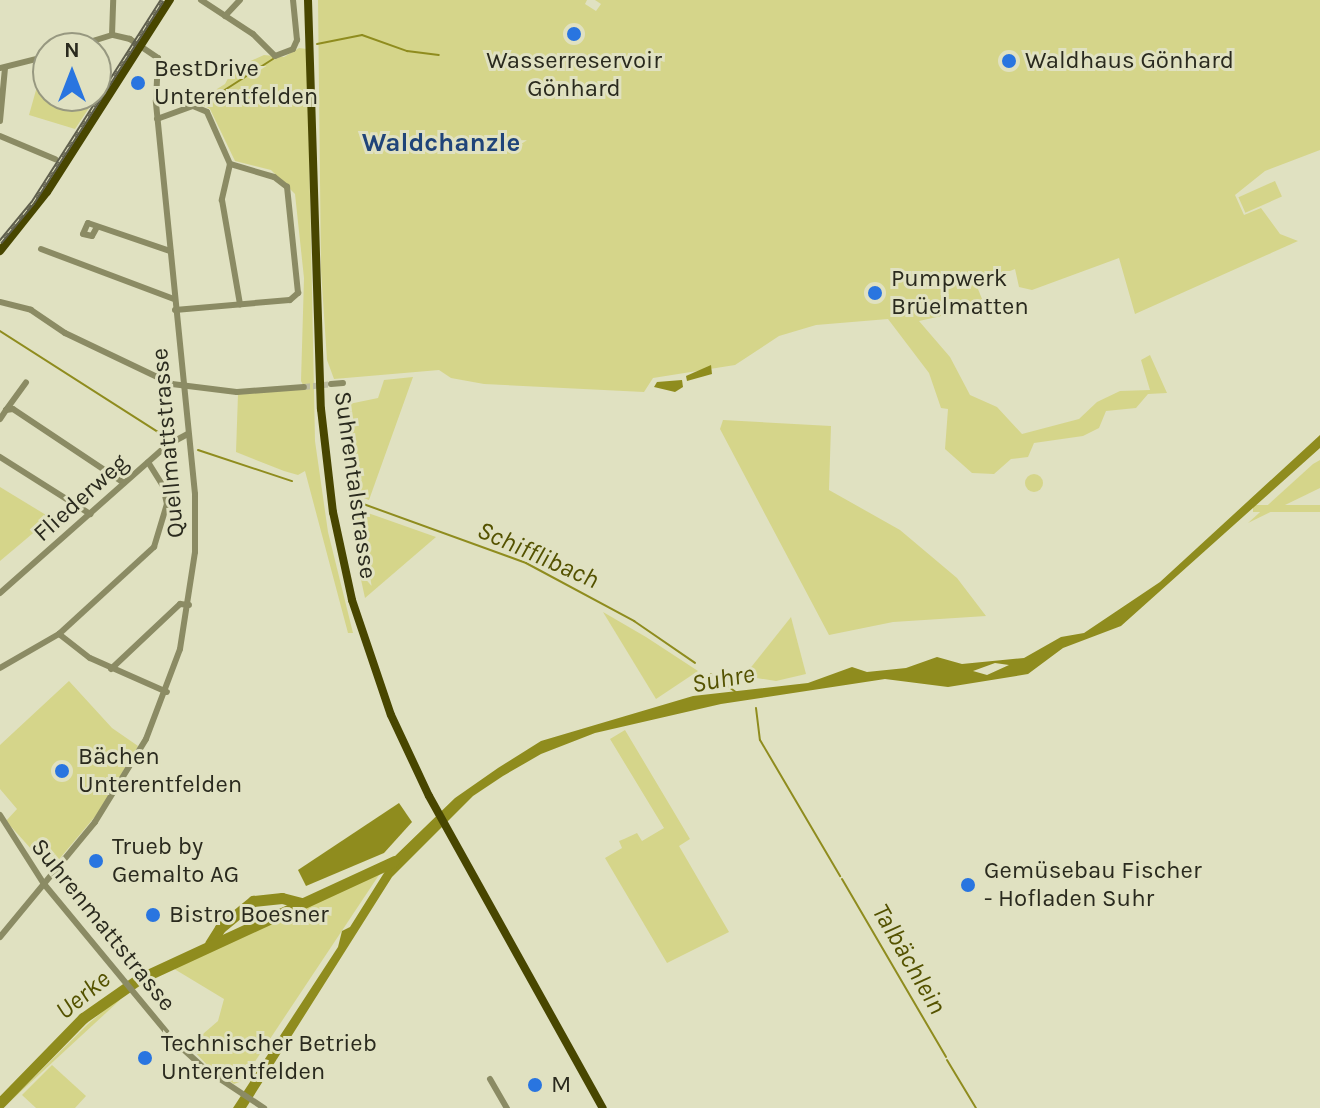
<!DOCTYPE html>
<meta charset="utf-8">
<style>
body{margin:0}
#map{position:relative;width:1320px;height:1108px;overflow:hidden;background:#e0e1c1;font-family:Karla,sans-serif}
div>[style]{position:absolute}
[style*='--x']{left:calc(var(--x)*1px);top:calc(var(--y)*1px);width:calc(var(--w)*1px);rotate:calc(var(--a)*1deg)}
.green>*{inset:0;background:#d5d58a;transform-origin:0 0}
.round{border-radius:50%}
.water>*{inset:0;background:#8f8c1e}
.stream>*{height:2px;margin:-1px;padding:0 1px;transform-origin:1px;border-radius:1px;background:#8f8c1e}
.river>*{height:11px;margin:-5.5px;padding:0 5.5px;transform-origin:5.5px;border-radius:5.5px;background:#8f8c1e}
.minor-tunnel>*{height:6px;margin-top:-3px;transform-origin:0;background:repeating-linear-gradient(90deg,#bcbca0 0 6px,transparent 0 9px)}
.minor>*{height:6px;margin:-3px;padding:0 3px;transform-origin:3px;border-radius:3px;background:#8b8b64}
.major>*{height:8px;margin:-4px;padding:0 4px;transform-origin:4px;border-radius:4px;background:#484600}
.rail>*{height:5px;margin-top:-2.5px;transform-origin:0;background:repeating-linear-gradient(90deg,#e0e1c1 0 6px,#5e5e4c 0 12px);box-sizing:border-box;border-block:2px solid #5e5e4c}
.dots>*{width:22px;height:22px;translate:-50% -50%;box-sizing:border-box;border:4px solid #e0e1c1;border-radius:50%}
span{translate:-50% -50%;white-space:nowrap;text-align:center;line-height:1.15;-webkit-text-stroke:6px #e0e1c1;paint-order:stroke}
.poi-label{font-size:24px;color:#2a2a1e}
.left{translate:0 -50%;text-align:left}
.street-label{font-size:24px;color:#2a2a1e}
.neighbourhood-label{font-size:26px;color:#1f4479;font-weight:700}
.water-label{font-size:26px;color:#545200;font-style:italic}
.north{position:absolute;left:32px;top:32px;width:80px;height:80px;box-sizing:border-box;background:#e0e1c1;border:2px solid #979880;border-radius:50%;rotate:0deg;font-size:22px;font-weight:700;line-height:32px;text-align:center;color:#2a2a1e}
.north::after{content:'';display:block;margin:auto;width:28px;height:36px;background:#2975e0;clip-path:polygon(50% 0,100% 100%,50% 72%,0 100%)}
</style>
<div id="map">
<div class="green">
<i style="clip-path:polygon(318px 0,587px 0,585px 4px,596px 11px,601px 4px,595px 0,1320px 0,1320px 150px,1265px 171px,1235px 195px,1244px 215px,1261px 208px,1280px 234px,1298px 241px,1135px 314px,1119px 258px,1032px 290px,1019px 287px,1015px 269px,983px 282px,978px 289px,982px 299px,968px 310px,919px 321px,950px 357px,970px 395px,997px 407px,1022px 434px,1079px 419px,1097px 402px,1120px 391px,1150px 390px,1141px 360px,1150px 355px,1167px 393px,1148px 394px,1136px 408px,1106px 411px,1099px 428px,1083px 436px,1034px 443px,1028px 457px,1011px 459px,994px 474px,972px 473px,945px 449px,948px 409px,941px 408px,929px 373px,888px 319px,816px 325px,779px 336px,735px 365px,653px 378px,644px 392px,484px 384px,451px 378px,439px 370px,334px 379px,327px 360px,321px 270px)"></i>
<i style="clip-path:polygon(299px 48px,307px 49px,315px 441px,328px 532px,353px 633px,348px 633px,305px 471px,298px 475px,284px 471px,236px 452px,238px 394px,305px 389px,301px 381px,304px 278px,295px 194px,271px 170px,235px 161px,210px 109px,196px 102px,225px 84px,233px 69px,264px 55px,284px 57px)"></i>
<i style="clip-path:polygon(38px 83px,48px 87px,48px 96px,99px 93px,75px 129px,29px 115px)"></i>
<i style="left:1275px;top:181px;width:17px;height:40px;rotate:66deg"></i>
<i style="clip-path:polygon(413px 377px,369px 500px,353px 494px,349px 404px,378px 398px,384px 380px)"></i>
<i style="clip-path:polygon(723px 420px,831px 426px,829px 490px,900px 530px,957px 578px,986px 616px,893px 622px,829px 635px,720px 429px)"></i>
<i style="clip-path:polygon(1320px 460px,1320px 488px,1248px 523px,1313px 464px)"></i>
<i class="round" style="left:1025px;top:474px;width:18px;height:18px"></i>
<i style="clip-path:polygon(0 487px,51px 518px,0 561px)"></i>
<i style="left:1320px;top:505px;width:7px;height:67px;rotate:90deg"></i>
<i style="clip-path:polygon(351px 507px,436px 537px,365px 598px,358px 566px)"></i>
<i style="clip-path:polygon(603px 612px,646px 637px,698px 671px,656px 699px)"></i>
<i style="clip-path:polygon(791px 617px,806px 674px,776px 681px,744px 676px)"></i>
<i style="clip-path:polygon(69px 681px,112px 728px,138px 746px,98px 813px,50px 870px,6px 821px,17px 809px,0 789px,0 745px)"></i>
<i style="clip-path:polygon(625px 730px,690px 839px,679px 846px,729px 932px,667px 963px,605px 858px,622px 848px,619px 841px,624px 839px,637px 833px,642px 841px,664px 828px,610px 739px)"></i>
<i style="clip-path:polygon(381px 872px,242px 1081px,234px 1084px,210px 1068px,189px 1046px,218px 1021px,224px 999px,171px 967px)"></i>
<i style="clip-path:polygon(120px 997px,120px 1000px,3px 1108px,88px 1024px)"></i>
<i style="clip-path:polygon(52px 1065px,86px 1096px,75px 1108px,36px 1108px,22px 1095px)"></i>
</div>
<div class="water">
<i style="clip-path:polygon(711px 365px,712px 374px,687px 381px,686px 376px)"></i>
<i style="clip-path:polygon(682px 380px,683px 387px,675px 392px,654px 387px,657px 382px)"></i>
<i style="clip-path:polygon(evenodd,1320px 435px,1320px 448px,1121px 626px,1063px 648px,1028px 674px,948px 687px,885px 679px,721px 704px,595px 733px,541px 754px,503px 776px,473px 796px,392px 877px,246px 1108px,233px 1108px,338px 947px,342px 931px,350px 927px,394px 857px,455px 798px,498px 768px,541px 741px,693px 696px,808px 683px,852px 667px,867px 672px,906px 668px,937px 657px,962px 664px,1024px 658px,1061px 637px,1084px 633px,1160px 582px,1320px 435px,995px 663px,1009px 665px,987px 675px,973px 671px,995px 663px)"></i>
<i style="clip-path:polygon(399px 803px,412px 822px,384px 853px,306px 886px,298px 870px)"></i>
</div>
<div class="stream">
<i style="--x:317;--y:44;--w:46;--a:-11.3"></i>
<i style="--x:362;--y:35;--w:48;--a:19.6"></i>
<i style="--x:407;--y:51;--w:32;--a:7"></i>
<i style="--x:206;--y:102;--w:80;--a:-32.7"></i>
<i style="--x:0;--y:331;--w:191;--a:32.6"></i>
<i style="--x:198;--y:450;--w:99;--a:18.3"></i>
<i style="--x:355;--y:501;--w:182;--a:19.9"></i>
<i style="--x:526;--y:563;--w:123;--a:28.2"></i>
<i style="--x:634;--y:621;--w:74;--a:34.5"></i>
<i style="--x:711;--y:674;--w:34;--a:36"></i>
<i style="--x:756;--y:708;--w:32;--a:83"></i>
<i style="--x:760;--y:740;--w:158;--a:59.5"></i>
<i style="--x:842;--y:879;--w:206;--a:59.7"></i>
<i style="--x:947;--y:1060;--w:56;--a:58.9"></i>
</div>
<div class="river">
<i style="--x:210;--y:944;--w:19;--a:-58"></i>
<i style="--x:220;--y:928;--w:43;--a:-39.3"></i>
<i style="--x:253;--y:901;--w:29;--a:-6"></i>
<i style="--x:282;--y:898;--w:20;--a:15"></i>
<i style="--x:0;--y:1103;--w:119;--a:-45.7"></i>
<i style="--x:83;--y:1018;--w:68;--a:-34.9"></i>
<i style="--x:139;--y:979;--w:281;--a:-24.8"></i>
</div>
<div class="minor-tunnel">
<i style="--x:304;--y:387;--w:27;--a:-6"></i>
</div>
<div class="minor">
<i style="--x:201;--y:0;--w:62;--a:33.2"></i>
<i style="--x:253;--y:34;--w:31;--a:45"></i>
<i style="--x:275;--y:56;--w:19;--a:-21"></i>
<i style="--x:293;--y:49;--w:10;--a:-66"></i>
<i style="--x:297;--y:40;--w:40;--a:-95.7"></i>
<i style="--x:225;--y:16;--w:22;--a:-47"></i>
<i style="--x:112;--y:35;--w:35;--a:-88"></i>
<i style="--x:0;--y:68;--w:49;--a:-14"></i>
<i style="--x:157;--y:119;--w:38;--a:-20"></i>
<i style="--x:193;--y:106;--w:15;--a:23"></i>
<i style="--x:207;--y:112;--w:57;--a:66.1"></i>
<i style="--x:230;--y:164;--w:37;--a:103"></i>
<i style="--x:222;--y:200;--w:106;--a:80.2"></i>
<i style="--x:0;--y:121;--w:53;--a:-84.6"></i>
<i style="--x:0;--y:136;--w:60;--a:22.7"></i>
<i style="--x:97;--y:227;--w:10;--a:119"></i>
<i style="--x:92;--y:236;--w:9;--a:-167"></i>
<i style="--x:83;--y:234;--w:12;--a:-66"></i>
<i style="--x:88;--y:223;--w:87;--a:18.9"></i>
<i style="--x:41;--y:249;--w:142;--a:20.6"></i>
<i style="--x:0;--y:302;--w:32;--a:14"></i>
<i style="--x:31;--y:310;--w:41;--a:34.1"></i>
<i style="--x:65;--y:333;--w:119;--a:25.5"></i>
<i style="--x:172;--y:384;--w:65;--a:7"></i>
<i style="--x:237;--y:392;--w:67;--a:-4.3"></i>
<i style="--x:175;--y:310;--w:115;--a:-5"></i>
<i style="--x:290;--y:300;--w:11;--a:-41"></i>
<i style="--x:298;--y:293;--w:107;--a:-95.9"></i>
<i style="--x:287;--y:187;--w:16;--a:-142"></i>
<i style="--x:274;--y:177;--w:46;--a:-163.5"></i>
<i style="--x:331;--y:384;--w:12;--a:-5"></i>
<i style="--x:6;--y:410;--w:34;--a:-54"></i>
<i style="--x:0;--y:419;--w:11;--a:-56"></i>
<i style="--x:6;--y:410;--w:7;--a:-8"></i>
<i style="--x:13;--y:409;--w:133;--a:33.7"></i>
<i style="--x:0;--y:457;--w:107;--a:32.3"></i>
<i style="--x:0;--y:593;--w:223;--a:-41.5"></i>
<i style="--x:167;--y:445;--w:24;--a:-28"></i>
<i style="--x:59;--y:634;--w:39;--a:38"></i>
<i style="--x:90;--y:658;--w:84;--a:23.8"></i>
<i style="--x:0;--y:668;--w:68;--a:-30"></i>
<i style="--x:59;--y:634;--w:129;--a:-42.5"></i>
<i style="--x:154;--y:547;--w:45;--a:-73.2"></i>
<i style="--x:167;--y:504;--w:18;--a:-103"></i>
<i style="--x:163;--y:486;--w:28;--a:-122"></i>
<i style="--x:111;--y:669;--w:95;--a:-43.3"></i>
<i style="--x:180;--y:604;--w:9;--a:6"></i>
<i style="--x:0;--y:815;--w:82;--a:57.5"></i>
<i style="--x:44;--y:884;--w:201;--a:50.4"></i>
<i style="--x:172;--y:1039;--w:45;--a:42.3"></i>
<i style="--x:205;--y:1069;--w:71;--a:33.5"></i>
<i style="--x:0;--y:937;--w:149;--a:-50.4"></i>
<i style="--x:95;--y:822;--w:97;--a:-58.4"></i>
<i style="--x:146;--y:739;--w:96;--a:-69.3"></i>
<i style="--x:180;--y:649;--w:98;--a:-81.2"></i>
<i style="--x:195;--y:552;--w:58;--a:-90"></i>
<i style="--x:195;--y:494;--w:395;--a:-95.7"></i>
<i style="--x:156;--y:101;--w:43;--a:-87.3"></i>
<i style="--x:158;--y:58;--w:34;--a:-146"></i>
<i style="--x:130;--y:39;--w:18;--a:-167"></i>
<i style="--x:112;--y:35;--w:44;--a:162.8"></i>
<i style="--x:490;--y:1079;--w:34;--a:60"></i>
</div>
<div class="major">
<i style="--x:308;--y:0;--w:409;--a:88.2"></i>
<i style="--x:321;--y:409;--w:104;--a:83.4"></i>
<i style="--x:333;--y:512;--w:90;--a:77.8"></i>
<i style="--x:352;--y:600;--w:121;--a:71.3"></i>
<i style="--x:391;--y:715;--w:89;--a:64.9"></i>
<i style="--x:429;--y:796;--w:357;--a:60.9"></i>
<i style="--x:0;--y:251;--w:75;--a:-51.5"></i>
<i style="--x:47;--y:192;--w:228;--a:-57.4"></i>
</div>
<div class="rail">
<i style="--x:0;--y:242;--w:52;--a:-50.5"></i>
<i style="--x:33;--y:202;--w:240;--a:-57.4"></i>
</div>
<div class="dots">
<i style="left:574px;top:34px;background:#2975e0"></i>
<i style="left:1009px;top:61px;background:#2975e0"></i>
<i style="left:138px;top:83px;background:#2975e0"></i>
<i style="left:875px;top:293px;background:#2975e0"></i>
<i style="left:62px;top:771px;background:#2975e0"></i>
<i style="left:96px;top:861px;background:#2975e0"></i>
<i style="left:968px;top:885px;background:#2975e0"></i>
<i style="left:153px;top:915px;background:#2975e0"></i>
<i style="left:145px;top:1058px;background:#2975e0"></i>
<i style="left:535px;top:1085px;background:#2975e0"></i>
</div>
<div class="poi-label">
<span style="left:574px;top:75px">Wasserreservoir<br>Gönhard</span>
<span class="left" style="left:1025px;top:61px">Waldhaus Gönhard</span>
<span class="left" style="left:154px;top:83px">BestDrive<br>Unterentfelden</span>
<span class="left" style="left:891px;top:293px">Pumpwerk<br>Brüelmatten</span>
<span class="left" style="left:78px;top:771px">Bächen<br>Unterentfelden</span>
<span class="left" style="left:112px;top:861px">Trueb by<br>Gemalto AG</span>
<span class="left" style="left:984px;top:885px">Gemüsebau Fischer<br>- Hofladen Suhr</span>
<span class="left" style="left:169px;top:915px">Bistro Boesner</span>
<span class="left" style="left:161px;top:1058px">Technischer Betrieb<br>Unterentfelden</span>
<span class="left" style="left:551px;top:1085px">M</span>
</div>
<div class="street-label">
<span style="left:168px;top:443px;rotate:-95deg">Quellmattstrasse</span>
<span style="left:355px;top:485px;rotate:82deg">Suhrentalstrasse</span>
<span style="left:81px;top:498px;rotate:-42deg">Fliederweg</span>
<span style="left:103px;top:925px;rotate:51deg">Suhrenmattstrasse</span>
</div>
<div class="neighbourhood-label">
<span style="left:441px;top:143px">Waldchanzle</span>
</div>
<div class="water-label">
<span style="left:538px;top:555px;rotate:24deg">Schifflibach</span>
<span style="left:723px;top:679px;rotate:-10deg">Suhre</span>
<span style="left:909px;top:959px;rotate:60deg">Talbächlein</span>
<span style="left:83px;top:995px;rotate:-39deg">Uerke</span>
</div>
<div class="north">N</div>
</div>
